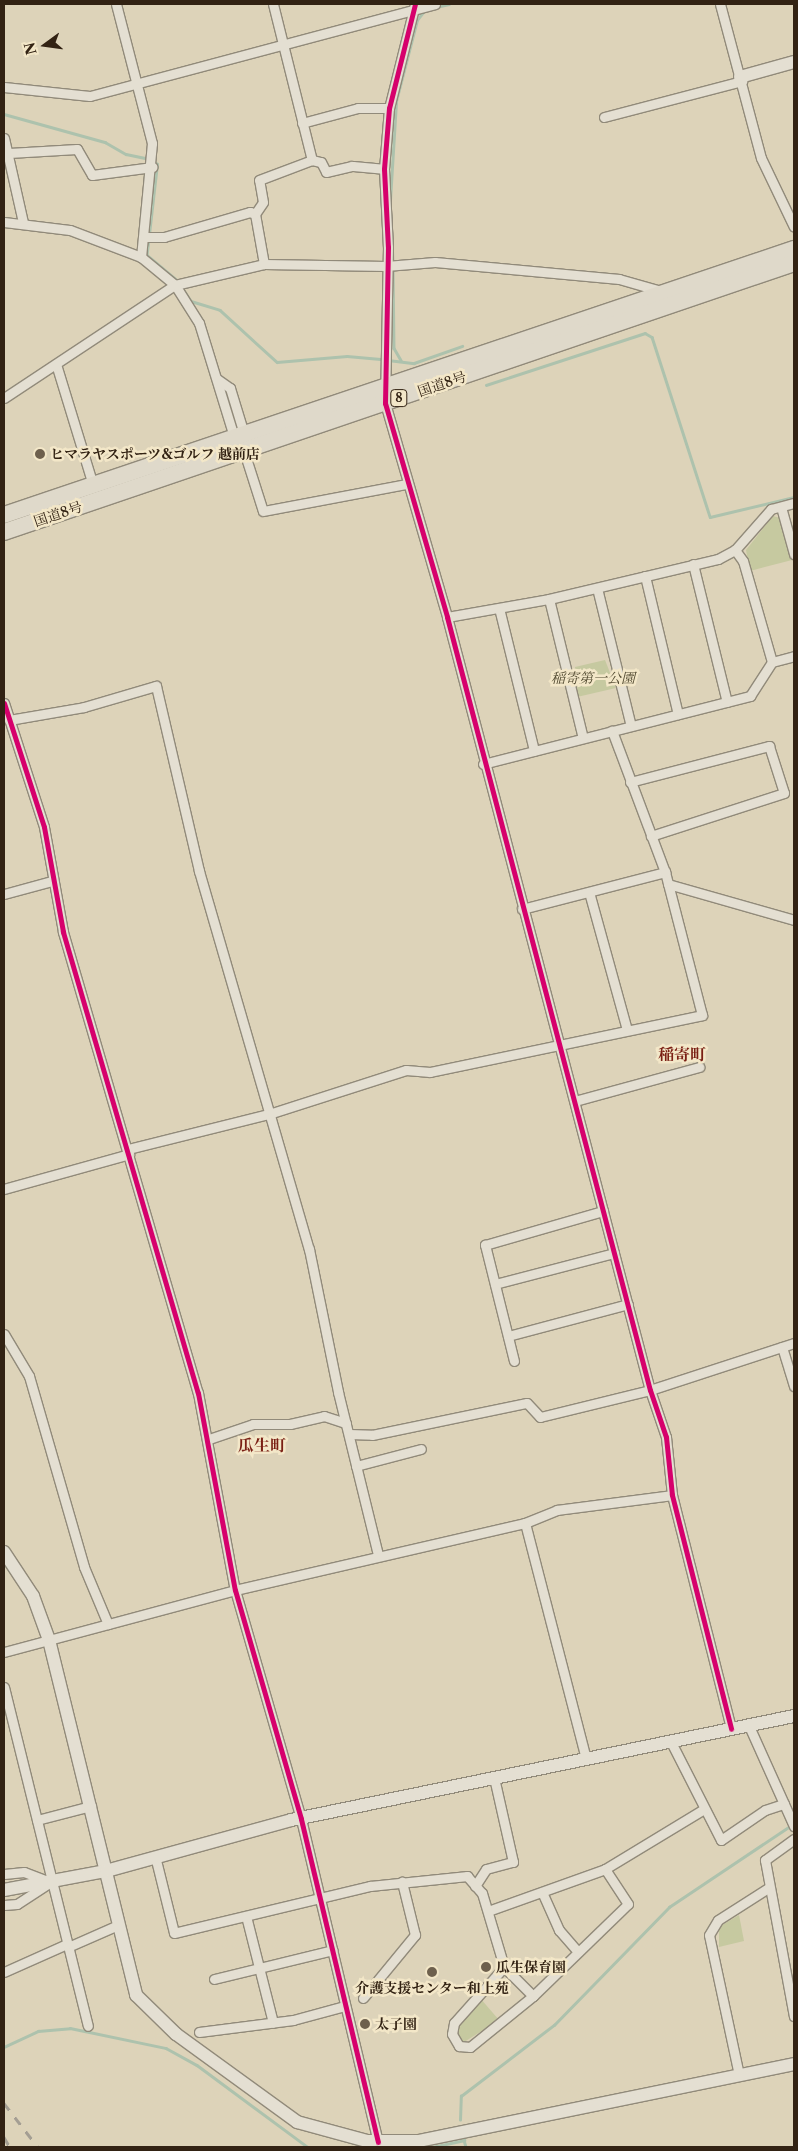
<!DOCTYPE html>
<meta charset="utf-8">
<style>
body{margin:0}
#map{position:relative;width:798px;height:2151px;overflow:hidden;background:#ddd3b9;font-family:"Libre Caslon Text","Noto Serif JP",serif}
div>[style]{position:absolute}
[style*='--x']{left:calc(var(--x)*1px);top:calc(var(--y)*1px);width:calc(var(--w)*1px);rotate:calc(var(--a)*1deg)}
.green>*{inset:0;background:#c6c9a0}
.stream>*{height:2.5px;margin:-1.25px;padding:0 1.25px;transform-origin:1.25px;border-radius:1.25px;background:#adc2ad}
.street-tunnel>*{height:9px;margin-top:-4.5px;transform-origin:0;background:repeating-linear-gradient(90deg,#bbb098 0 9px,transparent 0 13.5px)}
.roads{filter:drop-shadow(1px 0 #918a7a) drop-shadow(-1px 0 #918a7a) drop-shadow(0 1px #918a7a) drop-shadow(0 -1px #918a7a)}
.street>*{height:9px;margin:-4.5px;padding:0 4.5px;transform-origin:4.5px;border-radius:4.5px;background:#e4dfd2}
.secondary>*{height:12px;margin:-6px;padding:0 6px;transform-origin:6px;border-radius:6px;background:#e4dfd2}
.highway>*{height:16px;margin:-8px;padding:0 8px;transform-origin:8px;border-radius:8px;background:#dfd9ca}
.rail>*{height:2.5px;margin-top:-1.25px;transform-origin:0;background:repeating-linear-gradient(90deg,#a49e93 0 9px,transparent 0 18px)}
.cycleway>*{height:5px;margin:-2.5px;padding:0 2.5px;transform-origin:2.5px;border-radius:2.5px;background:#d6006c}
.dots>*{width:14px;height:14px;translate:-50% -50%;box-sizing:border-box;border:2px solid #f3e7c8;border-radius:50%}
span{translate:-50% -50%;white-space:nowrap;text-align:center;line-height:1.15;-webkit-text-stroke:5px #f3e7c8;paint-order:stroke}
.shield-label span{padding:1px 4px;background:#f3e7c8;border:1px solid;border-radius:4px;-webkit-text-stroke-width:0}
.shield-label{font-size:12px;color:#322213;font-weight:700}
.street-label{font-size:14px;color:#322213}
.poi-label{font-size:14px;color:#322213;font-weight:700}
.left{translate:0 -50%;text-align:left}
.park-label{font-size:14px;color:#524a31;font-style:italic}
.quarter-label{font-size:16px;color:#7a1f14;font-weight:700}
.frame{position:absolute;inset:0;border:5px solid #322213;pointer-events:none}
.north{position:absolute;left:20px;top:20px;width:50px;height:50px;-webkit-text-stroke:4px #f3e7c8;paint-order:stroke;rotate:256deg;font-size:14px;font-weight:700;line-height:20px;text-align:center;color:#322213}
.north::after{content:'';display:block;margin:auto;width:18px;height:22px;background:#322213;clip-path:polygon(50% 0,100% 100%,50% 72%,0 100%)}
</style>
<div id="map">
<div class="green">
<i style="clip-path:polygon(773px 516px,780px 518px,792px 560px,750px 571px,746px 550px)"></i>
<i style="clip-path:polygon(605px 660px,616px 688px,577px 697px,575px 667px)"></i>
<i style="clip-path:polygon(739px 1915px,744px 1941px,719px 1947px,719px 1927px)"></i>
<i style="clip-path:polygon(480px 1998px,499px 2020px,461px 2044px,456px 2026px)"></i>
</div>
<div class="stream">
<i style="--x:436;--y:7;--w:13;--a:-13"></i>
<i style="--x:4;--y:114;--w:105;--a:15.5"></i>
<i style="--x:105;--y:142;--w:24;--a:30"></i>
<i style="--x:126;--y:154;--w:24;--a:12"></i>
<i style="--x:390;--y:200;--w:99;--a:-86.5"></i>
<i style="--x:396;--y:101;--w:84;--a:-75.5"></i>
<i style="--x:417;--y:20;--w:11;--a:-52"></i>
<i style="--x:391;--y:215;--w:47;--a:87.6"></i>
<i style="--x:149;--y:234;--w:70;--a:-83.5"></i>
<i style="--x:157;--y:164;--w:4;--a:-153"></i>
<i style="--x:149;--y:239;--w:16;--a:97"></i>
<i style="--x:147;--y:255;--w:40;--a:40"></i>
<i style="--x:393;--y:268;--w:80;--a:89.3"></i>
<i style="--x:394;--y:348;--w:14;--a:60"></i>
<i style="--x:181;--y:286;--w:18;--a:56"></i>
<i style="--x:191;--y:301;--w:30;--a:17"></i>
<i style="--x:220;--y:310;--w:77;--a:42.4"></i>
<i style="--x:277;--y:362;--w:70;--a:-4.9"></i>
<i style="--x:347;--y:356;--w:36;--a:5"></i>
<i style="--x:388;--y:360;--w:26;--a:7"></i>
<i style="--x:414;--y:363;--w:51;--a:-19.5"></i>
<i style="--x:486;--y:385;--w:167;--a:-18.1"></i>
<i style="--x:645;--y:333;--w:8;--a:30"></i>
<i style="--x:652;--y:337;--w:189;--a:72.1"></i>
<i style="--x:710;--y:517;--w:86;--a:-13.4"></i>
<i style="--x:4;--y:2047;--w:38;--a:-25"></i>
<i style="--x:38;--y:2031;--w:32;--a:-5"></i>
<i style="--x:70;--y:2028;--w:98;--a:11.8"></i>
<i style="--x:166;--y:2048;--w:35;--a:29"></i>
<i style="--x:197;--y:2065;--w:138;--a:36.5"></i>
<i style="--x:460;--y:2120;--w:24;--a:-88"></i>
<i style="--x:461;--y:2096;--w:117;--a:-37.4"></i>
<i style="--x:554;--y:2025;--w:165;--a:-45.7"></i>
<i style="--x:669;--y:1907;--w:146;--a:-33.8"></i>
<i style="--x:432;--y:2147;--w:33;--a:-12"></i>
<i style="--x:464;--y:2140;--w:7;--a:74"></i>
</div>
<div class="street-tunnel">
<i style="--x:235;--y:424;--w:17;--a:73"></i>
</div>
<div class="roads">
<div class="street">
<i style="--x:116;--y:4;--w:144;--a:75.5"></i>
<i style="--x:152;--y:143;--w:115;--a:95.5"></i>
<i style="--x:273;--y:4;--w:161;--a:76"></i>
<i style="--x:415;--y:4;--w:107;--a:104"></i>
<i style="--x:389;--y:108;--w:61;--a:94.7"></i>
<i style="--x:384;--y:169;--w:78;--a:87.1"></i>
<i style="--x:388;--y:247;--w:156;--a:91.1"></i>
<i style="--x:385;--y:403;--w:223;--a:73.8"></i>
<i style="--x:447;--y:617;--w:799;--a:75.29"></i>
<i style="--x:650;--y:1390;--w:50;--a:71.2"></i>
<i style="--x:666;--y:1437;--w:58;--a:84.1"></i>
<i style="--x:672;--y:1495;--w:241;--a:75.8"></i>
<i style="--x:720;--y:4;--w:159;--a:75.1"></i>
<i style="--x:761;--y:158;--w:76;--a:64.4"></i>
<i style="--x:4;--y:87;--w:86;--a:6"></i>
<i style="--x:90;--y:96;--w:357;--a:-14.9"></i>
<i style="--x:604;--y:117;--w:143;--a:-14.6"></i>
<i style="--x:302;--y:123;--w:58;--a:-15"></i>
<i style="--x:358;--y:108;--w:31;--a:0"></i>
<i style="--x:4;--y:138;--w:86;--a:77.3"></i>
<i style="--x:9;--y:153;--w:68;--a:-3.4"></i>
<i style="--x:77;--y:149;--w:30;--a:60"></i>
<i style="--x:92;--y:175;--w:61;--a:-7.6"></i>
<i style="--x:255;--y:214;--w:14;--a:-56"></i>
<i style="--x:263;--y:202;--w:22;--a:-100"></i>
<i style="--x:259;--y:180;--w:57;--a:-20.7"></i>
<i style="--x:312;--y:160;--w:9;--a:13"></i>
<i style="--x:321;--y:162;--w:11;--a:63"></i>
<i style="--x:326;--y:172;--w:27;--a:-13"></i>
<i style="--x:352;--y:166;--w:32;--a:5"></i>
<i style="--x:255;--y:214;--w:51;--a:79.8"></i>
<i style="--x:4;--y:222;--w:66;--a:6.9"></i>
<i style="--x:70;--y:230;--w:76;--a:20.8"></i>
<i style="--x:141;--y:257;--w:44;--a:39.5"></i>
<i style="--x:175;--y:285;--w:45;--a:57.7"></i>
<i style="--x:199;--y:323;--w:119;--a:72.9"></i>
<i style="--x:145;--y:237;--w:19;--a:0"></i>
<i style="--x:164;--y:237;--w:90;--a:-16.2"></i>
<i style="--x:250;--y:212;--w:5;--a:22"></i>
<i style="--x:56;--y:364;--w:127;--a:73"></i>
<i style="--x:217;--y:379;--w:16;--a:35"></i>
<i style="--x:230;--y:388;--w:48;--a:73.1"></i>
<i style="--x:4;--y:398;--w:205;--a:-33.5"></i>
<i style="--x:175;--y:285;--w:91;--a:-13.3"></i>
<i style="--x:264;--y:264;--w:122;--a:0.9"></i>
<i style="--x:386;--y:266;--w:49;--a:-4.7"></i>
<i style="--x:435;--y:262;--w:185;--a:5.3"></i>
<i style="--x:619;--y:279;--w:44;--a:15.9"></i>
<i style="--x:247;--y:461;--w:52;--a:72.3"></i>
<i style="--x:263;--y:511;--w:146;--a:-10.7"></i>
<i style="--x:781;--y:507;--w:49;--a:74.5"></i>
<i style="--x:693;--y:564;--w:142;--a:76.2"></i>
<i style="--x:645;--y:576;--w:142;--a:76.6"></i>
<i style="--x:597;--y:588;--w:142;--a:76.2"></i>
<i style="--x:549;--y:599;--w:143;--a:76.3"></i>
<i style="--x:499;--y:608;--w:147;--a:76.2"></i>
<i style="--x:447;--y:617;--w:104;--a:-10"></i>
<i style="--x:549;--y:599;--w:174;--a:-13.3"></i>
<i style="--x:718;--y:559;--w:19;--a:-28"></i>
<i style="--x:735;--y:550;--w:55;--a:-48.7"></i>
<i style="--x:771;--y:509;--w:24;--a:-15"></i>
<i style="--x:772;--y:662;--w:23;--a:-15"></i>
<i style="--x:4;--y:703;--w:130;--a:72.1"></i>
<i style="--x:44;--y:827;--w:107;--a:79.7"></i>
<i style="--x:63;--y:932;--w:480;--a:73.7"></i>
<i style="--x:198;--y:1393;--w:200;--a:79.4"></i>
<i style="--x:235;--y:1590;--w:238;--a:73.9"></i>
<i style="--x:301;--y:1819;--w:332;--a:76.6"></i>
<i style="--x:9;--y:720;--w:76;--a:-9.8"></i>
<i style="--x:84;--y:707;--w:75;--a:-16.3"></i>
<i style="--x:156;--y:686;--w:190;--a:76.9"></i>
<i style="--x:199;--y:871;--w:394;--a:73.8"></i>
<i style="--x:309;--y:1249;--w:146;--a:78.5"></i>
<i style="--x:338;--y:1392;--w:168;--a:76.2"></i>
<i style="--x:483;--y:764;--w:276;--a:-14.3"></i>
<i style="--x:750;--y:696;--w:40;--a:-57.1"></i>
<i style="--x:772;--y:662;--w:105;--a:-106"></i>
<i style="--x:743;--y:561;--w:14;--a:-126"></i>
<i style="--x:630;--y:782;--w:144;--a:-14.5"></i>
<i style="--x:769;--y:746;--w:49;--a:72.3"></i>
<i style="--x:784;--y:793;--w:140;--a:162.1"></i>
<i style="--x:668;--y:884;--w:131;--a:15.9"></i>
<i style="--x:589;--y:892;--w:143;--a:74.6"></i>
<i style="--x:4;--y:894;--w:50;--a:-15.2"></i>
<i style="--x:522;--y:909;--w:148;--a:-14.5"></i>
<i style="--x:575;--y:1101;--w:129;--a:-15.3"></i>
<i style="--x:128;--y:1149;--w:148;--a:-14"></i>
<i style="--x:272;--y:1113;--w:141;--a:-17.8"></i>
<i style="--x:406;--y:1070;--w:24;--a:5"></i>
<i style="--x:430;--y:1072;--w:278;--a:-11.8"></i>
<i style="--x:702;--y:1015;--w:148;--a:-104.5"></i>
<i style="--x:665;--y:872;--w:151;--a:-110.6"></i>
<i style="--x:4;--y:1189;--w:130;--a:-15.6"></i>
<i style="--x:495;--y:1284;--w:123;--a:-14.6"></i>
<i style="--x:4;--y:1334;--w:49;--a:59.2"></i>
<i style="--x:29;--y:1376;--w:199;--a:73.9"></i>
<i style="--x:84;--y:1567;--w:62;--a:67.2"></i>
<i style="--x:508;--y:1336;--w:124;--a:-14.9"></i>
<i style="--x:782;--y:1347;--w:41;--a:72.9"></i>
<i style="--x:514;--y:1361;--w:120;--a:-104"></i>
<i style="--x:485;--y:1245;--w:123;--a:-16.1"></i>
<i style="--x:349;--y:1434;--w:23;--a:2"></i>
<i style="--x:372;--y:1435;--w:158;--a:-11.7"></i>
<i style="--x:527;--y:1403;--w:19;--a:47"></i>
<i style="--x:540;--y:1417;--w:113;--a:-13.8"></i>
<i style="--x:650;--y:1390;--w:151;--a:-18.1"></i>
<i style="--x:209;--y:1439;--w:46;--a:-18.8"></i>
<i style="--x:253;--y:1424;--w:37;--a:0"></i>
<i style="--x:290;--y:1424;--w:35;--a:-13"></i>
<i style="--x:324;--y:1416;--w:23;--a:18"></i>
<i style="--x:356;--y:1466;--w:67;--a:-14.7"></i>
<i style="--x:525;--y:1523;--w:244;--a:75.5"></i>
<i style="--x:4;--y:1652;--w:239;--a:-15"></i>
<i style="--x:235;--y:1590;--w:298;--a:-13"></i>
<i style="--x:525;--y:1523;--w:35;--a:-22"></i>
<i style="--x:557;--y:1510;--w:116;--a:-7.4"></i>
<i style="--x:4;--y:1687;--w:349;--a:76.1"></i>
<i style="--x:749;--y:1726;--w:110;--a:65.8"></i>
<i style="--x:671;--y:1742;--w:110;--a:63"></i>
<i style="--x:721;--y:1840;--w:53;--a:-34.3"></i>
<i style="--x:765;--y:1810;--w:20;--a:-18"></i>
<i style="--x:37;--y:1820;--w:56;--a:-14.5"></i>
<i style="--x:794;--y:1839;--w:36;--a:144"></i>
<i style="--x:765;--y:1860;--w:159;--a:79.5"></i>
<i style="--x:155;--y:1856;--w:79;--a:76.1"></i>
<i style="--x:174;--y:1933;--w:202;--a:-13.5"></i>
<i style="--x:370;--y:1886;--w:98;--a:-5.9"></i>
<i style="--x:467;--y:1876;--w:23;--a:49"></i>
<i style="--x:482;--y:1893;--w:77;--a:73.4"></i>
<i style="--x:504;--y:1967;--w:41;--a:45"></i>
<i style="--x:533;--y:1996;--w:132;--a:-44.1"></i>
<i style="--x:628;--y:1904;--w:42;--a:-123.3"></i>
<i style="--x:4;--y:1874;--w:20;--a:-6"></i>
<i style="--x:24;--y:1872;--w:28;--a:21"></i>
<i style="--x:475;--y:1886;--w:20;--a:-57"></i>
<i style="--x:486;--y:1869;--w:28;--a:-15"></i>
<i style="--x:513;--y:1862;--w:86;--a:-102.7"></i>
<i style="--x:542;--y:1892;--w:42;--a:65.9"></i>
<i style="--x:559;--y:1930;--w:29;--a:49"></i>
<i style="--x:4;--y:1905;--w:13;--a:-4"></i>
<i style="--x:17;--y:1904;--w:37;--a:-33"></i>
<i style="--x:488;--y:1911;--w:124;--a:-19.7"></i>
<i style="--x:605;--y:1869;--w:116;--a:-31.2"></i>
<i style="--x:246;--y:1916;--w:110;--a:75.8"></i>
<i style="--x:68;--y:1947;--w:55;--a:-23.7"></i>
<i style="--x:504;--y:1967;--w:75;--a:131.8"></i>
<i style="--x:454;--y:2023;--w:11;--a:100"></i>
<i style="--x:452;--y:2034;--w:14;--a:60"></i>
<i style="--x:459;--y:2046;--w:11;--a:5"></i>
<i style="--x:470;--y:2047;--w:81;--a:-39"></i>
<i style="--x:4;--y:1972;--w:69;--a:-24"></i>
<i style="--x:214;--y:1979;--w:122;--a:-13.7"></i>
<i style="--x:363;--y:1998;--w:82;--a:-50.5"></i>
<i style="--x:415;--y:1935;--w:55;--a:-103.8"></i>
<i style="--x:199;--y:2032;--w:95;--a:-7.3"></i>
<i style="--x:293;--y:2020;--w:54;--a:-15.1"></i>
<i style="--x:739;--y:2075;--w:143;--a:-102.1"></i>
<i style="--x:709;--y:1935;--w:17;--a:-59"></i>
<i style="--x:718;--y:1920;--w:59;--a:-32.6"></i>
</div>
<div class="secondary">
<i style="--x:740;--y:77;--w:56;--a:-15.5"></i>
<i style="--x:4;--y:1552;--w:53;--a:56.6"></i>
<i style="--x:33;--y:1596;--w:47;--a:70"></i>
<i style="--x:49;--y:1640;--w:366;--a:76.2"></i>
<i style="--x:136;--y:1995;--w:56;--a:44.3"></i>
<i style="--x:176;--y:2034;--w:150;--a:36"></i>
<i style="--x:297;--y:2122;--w:73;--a:15.2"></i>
<i style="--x:367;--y:2141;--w:52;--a:0"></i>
<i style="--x:419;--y:2141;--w:383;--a:-11.6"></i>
<i style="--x:4;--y:1890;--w:104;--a:-10.6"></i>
<i style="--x:106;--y:1871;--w:192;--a:-15.4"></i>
<i style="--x:291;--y:1820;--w:514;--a:-11.68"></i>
</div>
<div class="highway">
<i style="--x:4;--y:515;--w:834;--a:-18.61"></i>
<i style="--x:4;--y:532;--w:835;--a:-18.8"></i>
</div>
</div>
<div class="rail">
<i style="--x:4;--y:2103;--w:56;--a:52.3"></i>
<i style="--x:4;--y:2137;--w:12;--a:59"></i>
</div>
<div class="cycleway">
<i style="--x:415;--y:4;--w:107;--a:104"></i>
<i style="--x:389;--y:108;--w:61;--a:94.7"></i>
<i style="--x:384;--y:169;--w:78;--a:87.1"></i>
<i style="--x:388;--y:247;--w:156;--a:91.1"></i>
<i style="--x:385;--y:403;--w:223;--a:73.8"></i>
<i style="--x:447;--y:617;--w:799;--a:75.29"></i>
<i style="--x:650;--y:1390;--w:50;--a:71.2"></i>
<i style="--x:666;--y:1437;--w:58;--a:84.1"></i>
<i style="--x:672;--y:1495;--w:241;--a:75.8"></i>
<i style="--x:4;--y:703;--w:130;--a:72.1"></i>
<i style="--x:44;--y:827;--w:107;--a:79.7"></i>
<i style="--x:63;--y:932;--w:480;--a:73.7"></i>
<i style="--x:198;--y:1393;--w:200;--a:79.4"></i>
<i style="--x:235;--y:1590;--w:238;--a:73.9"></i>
<i style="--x:301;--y:1819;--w:332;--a:76.6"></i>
</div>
<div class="dots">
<i style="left:40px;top:454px;background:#6e604d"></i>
<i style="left:486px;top:1967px;background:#6e604d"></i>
<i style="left:432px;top:1972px;background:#6e604d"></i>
<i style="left:365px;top:2024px;background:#6e604d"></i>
</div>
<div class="shield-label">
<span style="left:399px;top:398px">8</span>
</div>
<div class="street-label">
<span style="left:442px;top:384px;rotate:-19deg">国道8号</span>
<span style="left:58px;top:514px;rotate:-19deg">国道8号</span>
</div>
<div class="poi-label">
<span class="left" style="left:50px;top:454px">ヒマラヤスポーツ&amp;ゴルフ 越前店</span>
<span class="left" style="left:496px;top:1967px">瓜生保育園</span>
<span style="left:432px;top:1988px">介護支援センター和上苑</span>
<span class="left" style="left:375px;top:2024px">太子園</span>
</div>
<div class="park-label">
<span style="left:593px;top:678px">稲寄第一公園</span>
</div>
<div class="quarter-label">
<span style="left:682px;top:1054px">稲寄町</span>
<span style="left:262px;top:1445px">瓜生町</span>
</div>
<div class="frame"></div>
<div class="north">N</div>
</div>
